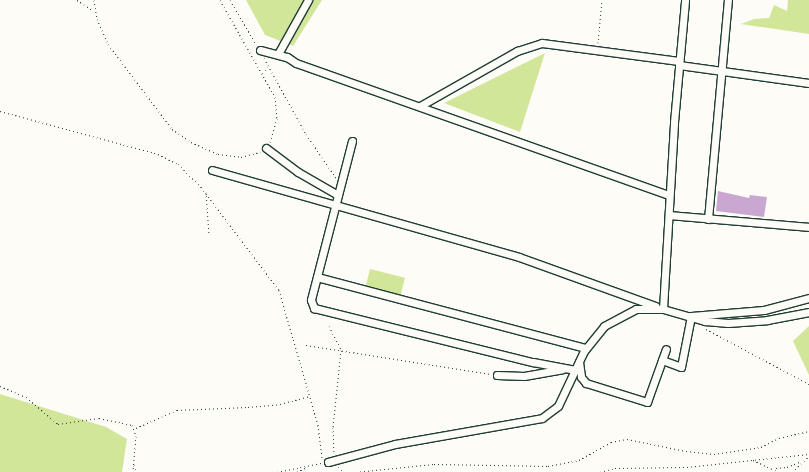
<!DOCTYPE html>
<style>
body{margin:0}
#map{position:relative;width:809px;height:472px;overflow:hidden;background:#fdfcf7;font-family:"Playpen Sans",sans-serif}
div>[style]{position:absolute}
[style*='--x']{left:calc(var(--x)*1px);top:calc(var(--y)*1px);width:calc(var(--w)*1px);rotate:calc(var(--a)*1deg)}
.green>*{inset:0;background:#d2e69a;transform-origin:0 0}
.building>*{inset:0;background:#c9a7d1}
.path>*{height:1px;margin-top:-0.5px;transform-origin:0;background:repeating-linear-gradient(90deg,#1f3d34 0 1px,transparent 0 4px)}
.roads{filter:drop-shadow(1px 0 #1f3d34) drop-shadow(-1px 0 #1f3d34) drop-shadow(0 1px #1f3d34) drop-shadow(0 -1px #1f3d34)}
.minor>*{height:7px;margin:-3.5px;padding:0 3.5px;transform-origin:3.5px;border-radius:3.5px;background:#fdfcf7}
span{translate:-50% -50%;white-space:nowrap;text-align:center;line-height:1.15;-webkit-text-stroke:3px #fdfcf7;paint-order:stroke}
</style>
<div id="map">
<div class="green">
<i style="clip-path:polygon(246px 0,322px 0,293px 46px,265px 35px)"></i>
<i style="clip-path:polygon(788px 0,809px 0,809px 34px,741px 24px,754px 19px,769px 18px,774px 5px,787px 11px)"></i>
<i style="clip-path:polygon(545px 53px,520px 132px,444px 103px)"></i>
<i style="left:370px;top:269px;width:36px;height:20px;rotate:14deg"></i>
<i style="clip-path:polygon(809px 326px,809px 375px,793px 341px)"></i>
<i style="clip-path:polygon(0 394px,106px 427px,127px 439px,122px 472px,0 472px)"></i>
</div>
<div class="building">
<i style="clip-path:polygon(718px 191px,749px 198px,750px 195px,767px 197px,764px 217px,716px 211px)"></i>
</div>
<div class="path">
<i style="--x:77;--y:0;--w:20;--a:33"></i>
<i style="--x:94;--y:0;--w:19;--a:81"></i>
<i style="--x:97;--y:19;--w:27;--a:66"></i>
<i style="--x:108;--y:44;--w:106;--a:53"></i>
<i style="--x:172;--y:129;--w:23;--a:34"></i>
<i style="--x:191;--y:142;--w:30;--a:24"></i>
<i style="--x:218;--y:154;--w:23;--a:7"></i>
<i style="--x:241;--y:157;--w:20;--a:-15"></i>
<i style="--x:220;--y:0;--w:112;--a:60.4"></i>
<i style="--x:275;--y:97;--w:21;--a:85"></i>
<i style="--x:277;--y:118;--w:25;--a:106"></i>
<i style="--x:230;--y:0;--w:51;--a:59.4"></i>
<i style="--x:598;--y:43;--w:43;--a:-84.7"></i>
<i style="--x:264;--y:58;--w:87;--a:61.1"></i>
<i style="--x:306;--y:134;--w:53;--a:55.7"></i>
<i style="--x:262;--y:73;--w:8;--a:-45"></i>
<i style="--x:0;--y:111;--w:164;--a:15.2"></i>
<i style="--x:158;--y:154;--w:22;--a:27"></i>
<i style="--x:178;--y:164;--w:33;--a:45"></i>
<i style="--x:201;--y:187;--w:129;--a:52.9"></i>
<i style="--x:279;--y:290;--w:141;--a:73.9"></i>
<i style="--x:318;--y:425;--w:34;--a:83"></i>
<i style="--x:206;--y:192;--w:43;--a:86"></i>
<i style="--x:329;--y:326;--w:27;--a:63"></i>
<i style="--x:341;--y:350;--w:77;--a:95.9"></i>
<i style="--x:333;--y:427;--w:27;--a:88"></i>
<i style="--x:706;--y:329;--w:117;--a:28.1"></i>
<i style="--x:306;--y:345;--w:187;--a:8.9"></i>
<i style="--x:0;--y:386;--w:28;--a:23"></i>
<i style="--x:26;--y:397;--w:42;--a:40.2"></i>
<i style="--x:58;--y:424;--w:41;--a:-8.3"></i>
<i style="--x:99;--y:418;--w:34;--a:12"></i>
<i style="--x:132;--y:425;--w:12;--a:70"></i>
<i style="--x:136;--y:436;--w:36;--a:95"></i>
<i style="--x:136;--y:428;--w:45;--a:-23.7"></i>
<i style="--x:177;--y:410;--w:71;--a:-2.4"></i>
<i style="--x:248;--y:407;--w:32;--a:-5"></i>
<i style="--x:280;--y:404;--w:30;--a:-15"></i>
<i style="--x:753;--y:460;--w:29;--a:25"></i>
<i style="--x:134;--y:465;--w:7;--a:74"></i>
<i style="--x:338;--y:467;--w:7;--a:45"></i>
<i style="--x:776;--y:468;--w:11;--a:-5"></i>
<i style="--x:787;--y:467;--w:16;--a:-22"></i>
<i style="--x:277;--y:472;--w:45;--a:-11.6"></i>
<i style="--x:297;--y:472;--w:11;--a:-27"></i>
<i style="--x:356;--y:472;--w:78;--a:-5.9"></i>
<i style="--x:434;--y:464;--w:114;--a:1"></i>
<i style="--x:548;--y:466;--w:32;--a:-11"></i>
<i style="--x:579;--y:460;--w:37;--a:-29"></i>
<i style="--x:611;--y:442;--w:16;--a:-11"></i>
<i style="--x:627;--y:439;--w:60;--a:11.5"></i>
<i style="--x:686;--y:451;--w:28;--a:6"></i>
<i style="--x:714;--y:454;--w:48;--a:-8.5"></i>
<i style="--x:761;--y:447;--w:20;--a:-27"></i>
<i style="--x:779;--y:438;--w:31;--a:-13"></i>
<i style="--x:600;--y:472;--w:16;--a:-15"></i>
<i style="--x:615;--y:468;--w:72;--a:-0.8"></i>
<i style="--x:687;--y:467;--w:123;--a:-6.1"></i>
<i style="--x:792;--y:472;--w:23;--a:-43"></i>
</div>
<div class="roads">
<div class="minor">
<i style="--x:260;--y:50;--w:28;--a:15"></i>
<i style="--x:287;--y:57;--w:11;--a:34"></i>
<i style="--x:296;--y:63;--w:396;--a:19.5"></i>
<i style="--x:278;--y:54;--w:62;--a:-60.9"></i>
<i style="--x:679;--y:65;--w:131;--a:7.9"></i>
<i style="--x:420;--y:106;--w:112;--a:-29.6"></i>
<i style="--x:517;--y:51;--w:26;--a:-18"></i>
<i style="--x:542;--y:43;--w:138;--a:7.5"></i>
<i style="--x:352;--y:141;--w:164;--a:104.5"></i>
<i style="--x:311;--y:300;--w:9;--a:69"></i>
<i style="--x:314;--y:308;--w:226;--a:13.9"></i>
<i style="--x:533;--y:362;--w:43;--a:10.8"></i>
<i style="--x:266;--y:148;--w:40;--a:37"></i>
<i style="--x:298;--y:172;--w:46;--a:29.9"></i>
<i style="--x:212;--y:170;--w:319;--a:15.8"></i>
<i style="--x:519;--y:257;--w:145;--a:19.8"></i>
<i style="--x:669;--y:215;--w:141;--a:4.9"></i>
<i style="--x:708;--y:219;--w:220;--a:-84.8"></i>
<i style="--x:317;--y:277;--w:278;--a:14.8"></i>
<i style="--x:663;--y:309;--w:187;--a:-86.6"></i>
<i style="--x:674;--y:122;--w:122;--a:-84.8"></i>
<i style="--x:662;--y:360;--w:20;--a:20"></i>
<i style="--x:681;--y:367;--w:52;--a:-78.9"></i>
<i style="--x:691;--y:316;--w:73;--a:-4.7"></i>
<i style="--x:764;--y:310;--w:47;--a:-14.9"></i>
<i style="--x:579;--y:362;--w:15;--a:82"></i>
<i style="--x:581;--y:377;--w:8;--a:50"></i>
<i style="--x:586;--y:383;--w:64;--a:17.3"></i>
<i style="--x:647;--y:402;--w:56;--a:-70.3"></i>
<i style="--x:497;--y:375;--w:27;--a:2"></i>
<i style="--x:524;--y:376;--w:39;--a:-10"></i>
<i style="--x:328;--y:462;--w:69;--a:-15"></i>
<i style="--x:395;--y:444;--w:149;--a:-10"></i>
<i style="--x:542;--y:418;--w:20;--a:-37"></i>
<i style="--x:558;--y:406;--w:61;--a:-64.7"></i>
<i style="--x:584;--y:351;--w:32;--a:-51"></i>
<i style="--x:604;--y:326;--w:36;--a:-28"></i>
<i style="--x:636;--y:309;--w:27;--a:0"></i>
<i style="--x:663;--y:309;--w:44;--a:15.9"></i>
<i style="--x:705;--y:321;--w:23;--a:5"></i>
<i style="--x:728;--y:323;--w:39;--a:-4"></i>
<i style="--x:767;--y:320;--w:43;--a:-10.8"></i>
</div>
</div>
</div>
